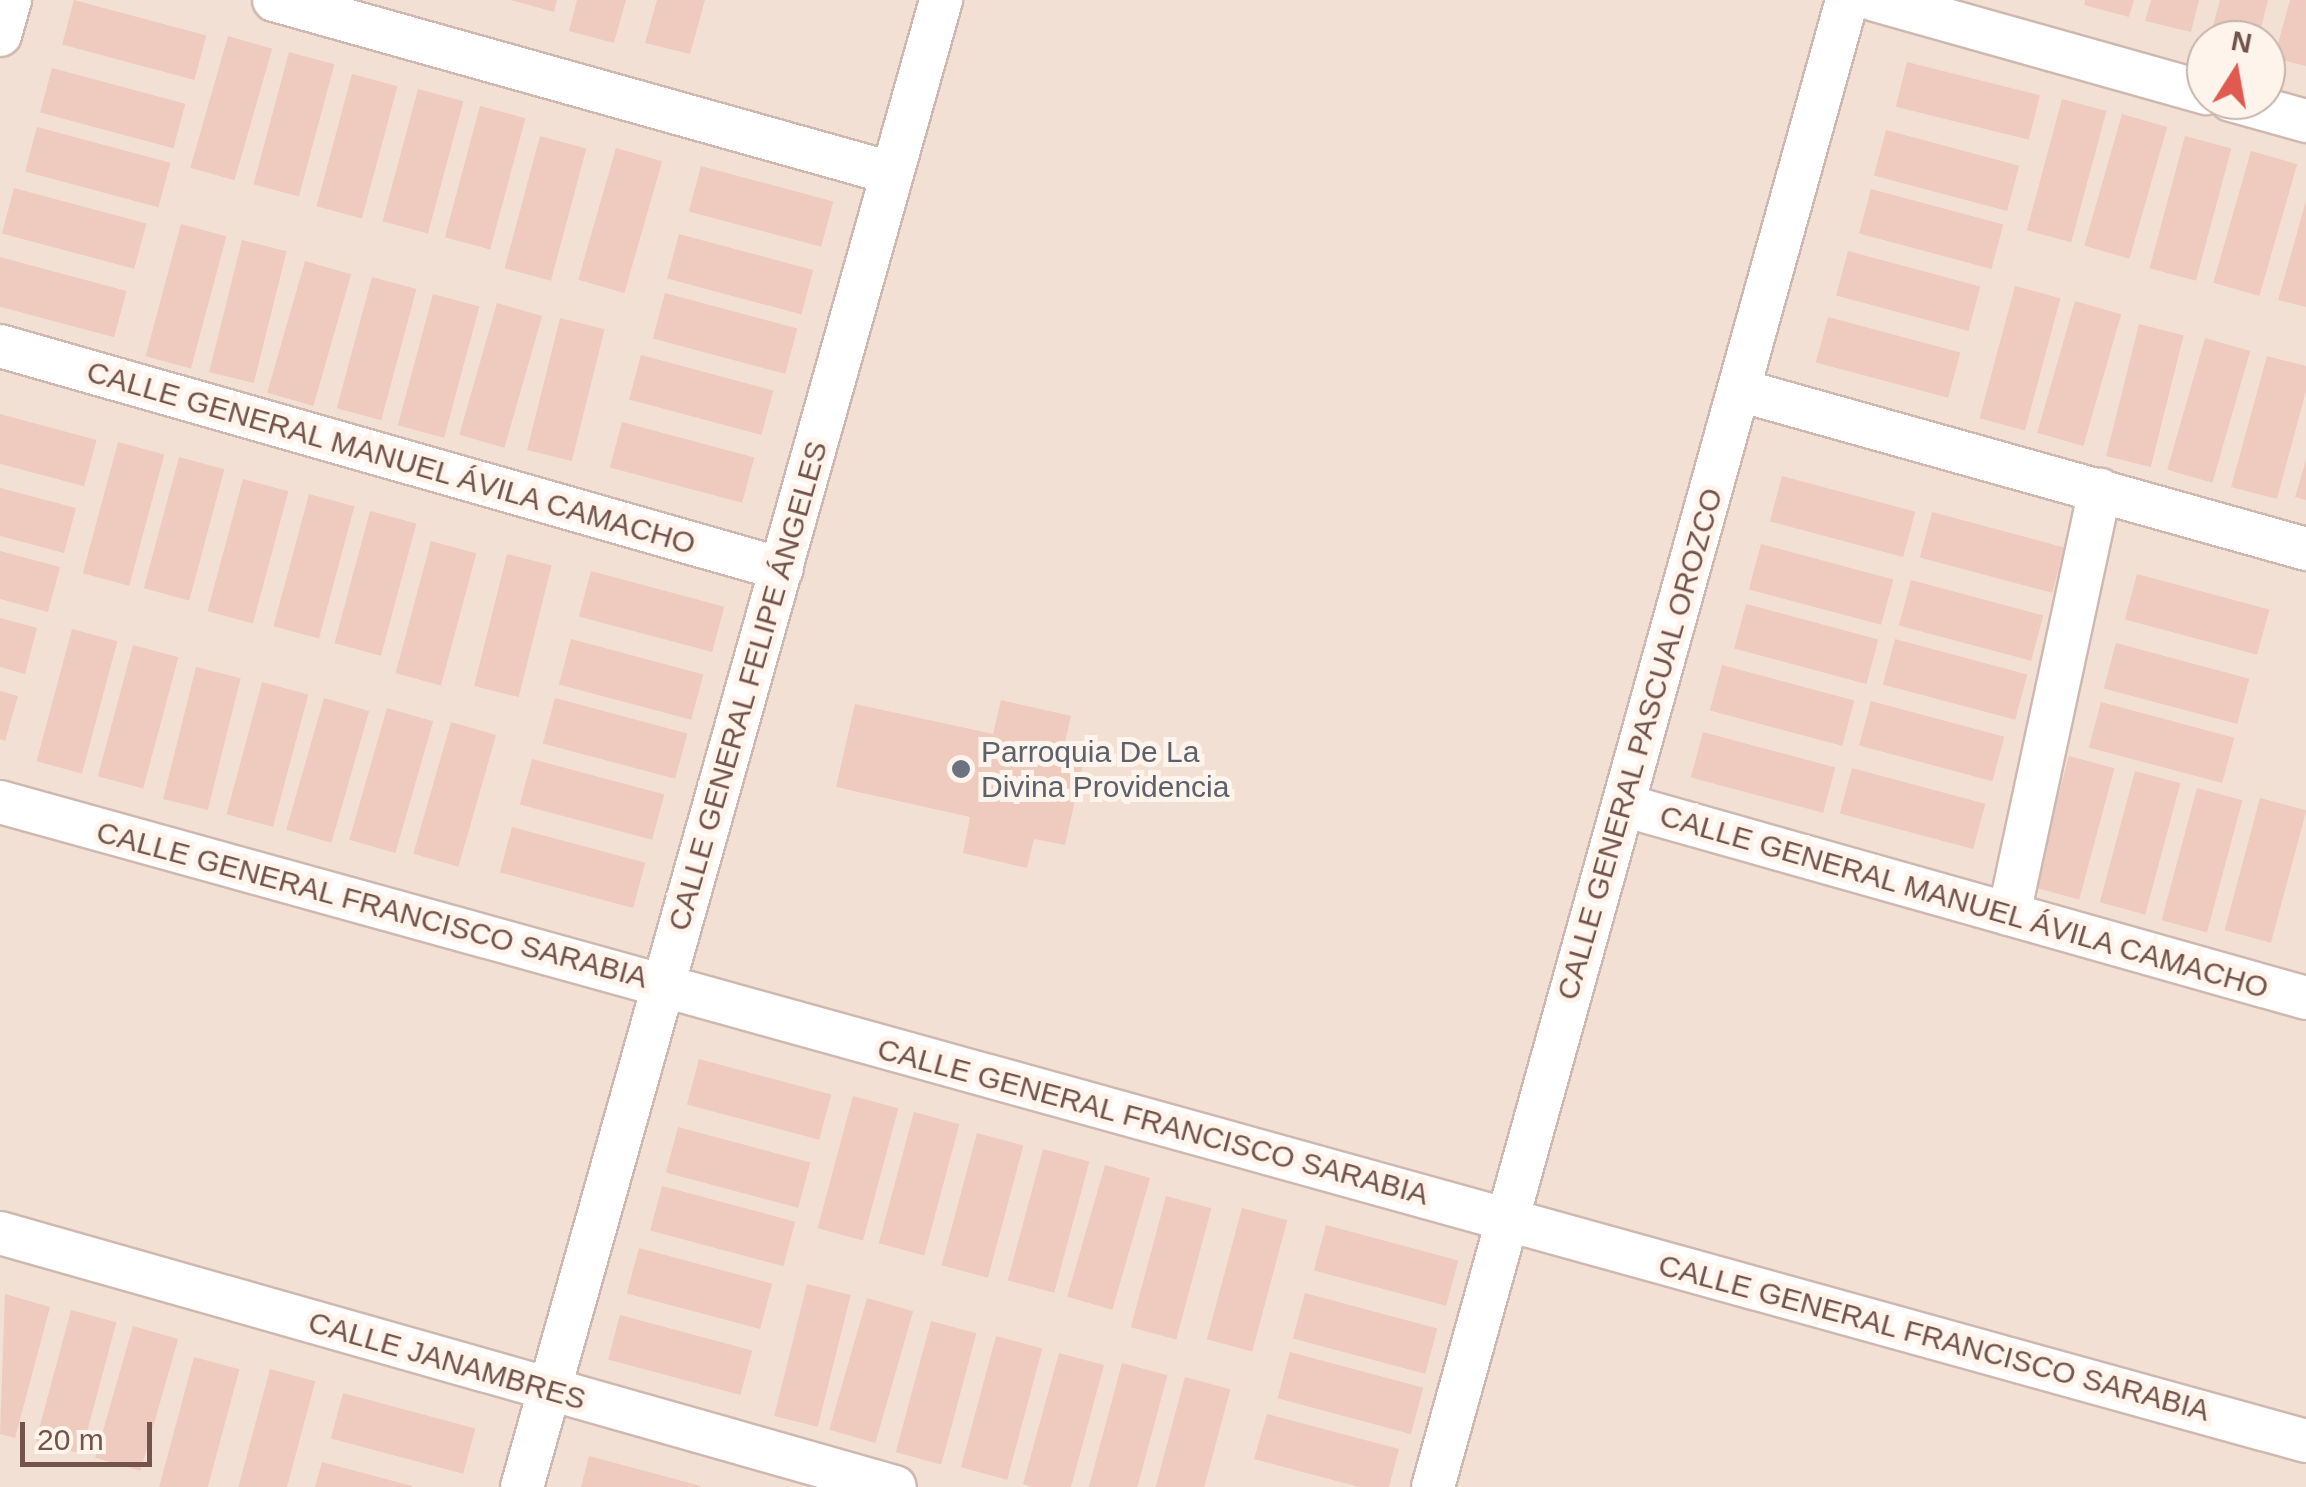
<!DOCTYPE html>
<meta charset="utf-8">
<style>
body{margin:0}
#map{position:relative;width:2306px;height:1487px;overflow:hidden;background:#fbefe5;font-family:Helvetica,sans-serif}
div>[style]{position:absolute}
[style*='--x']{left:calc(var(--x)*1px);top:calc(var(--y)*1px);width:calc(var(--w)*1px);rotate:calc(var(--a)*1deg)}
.residential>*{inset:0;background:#f3e0d4}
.building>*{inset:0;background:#efcabe;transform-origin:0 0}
.roads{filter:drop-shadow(2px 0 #ceb8af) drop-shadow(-2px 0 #ceb8af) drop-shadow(0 2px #ceb8af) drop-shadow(0 -2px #ceb8af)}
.street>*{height:42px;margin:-21px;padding:0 21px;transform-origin:21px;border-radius:21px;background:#fff}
.dots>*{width:28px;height:28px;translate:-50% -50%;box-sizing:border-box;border:5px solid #fef4eb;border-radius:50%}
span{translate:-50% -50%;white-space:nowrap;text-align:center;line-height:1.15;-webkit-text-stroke:10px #fef4eb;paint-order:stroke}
.street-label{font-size:30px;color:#73534b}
.worship-label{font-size:30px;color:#5b616d}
.left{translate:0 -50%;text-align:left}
.north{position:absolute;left:2186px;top:20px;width:100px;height:100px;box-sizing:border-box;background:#fef4eb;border:2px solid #c6b4ab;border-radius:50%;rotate:11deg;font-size:28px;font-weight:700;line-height:40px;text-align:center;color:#73534b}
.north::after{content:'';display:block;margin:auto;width:35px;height:45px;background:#e05a4f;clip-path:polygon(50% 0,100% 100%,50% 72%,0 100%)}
.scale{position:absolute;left:20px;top:1422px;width:132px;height:45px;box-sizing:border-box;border:5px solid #73534b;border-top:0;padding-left:12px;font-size:30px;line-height:35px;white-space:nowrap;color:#73534b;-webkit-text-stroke:8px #fef4eb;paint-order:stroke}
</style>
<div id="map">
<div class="residential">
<i style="clip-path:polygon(evenodd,0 0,2306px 0,2306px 1487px,0 1487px,0 0,2206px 40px,2266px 40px,2266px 100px,2206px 100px,2206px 40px)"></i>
</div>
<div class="building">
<i style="left:74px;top:0;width:137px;height:46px;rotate:15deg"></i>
<i style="clip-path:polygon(511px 0,557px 0,554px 12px)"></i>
<i style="clip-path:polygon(577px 0,626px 0,614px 43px,569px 31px)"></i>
<i style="clip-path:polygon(657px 0,705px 0,690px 54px,645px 43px)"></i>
<i style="clip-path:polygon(2085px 0,2134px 0,2129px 17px,2084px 5px)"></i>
<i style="clip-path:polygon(2151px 0,2199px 0,2191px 32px,2145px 21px)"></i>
<i style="clip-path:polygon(2220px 0,2268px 0,2258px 40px,2209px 40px)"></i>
<i style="clip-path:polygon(2290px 0,2306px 0,2306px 66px,2274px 58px)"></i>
<i style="left:228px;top:36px;width:46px;height:137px;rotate:16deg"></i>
<i style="left:289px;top:52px;width:47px;height:137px;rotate:15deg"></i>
<i style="left:1907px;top:62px;width:137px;height:46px;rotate:14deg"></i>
<i style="left:52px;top:68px;width:138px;height:46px;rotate:15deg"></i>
<i style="left:352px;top:74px;width:47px;height:137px;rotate:15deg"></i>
<i style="left:418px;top:89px;width:47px;height:137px;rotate:15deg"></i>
<i style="left:2062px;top:99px;width:46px;height:136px;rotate:15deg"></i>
<i style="left:480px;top:106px;width:47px;height:136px;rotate:15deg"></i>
<i style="left:2122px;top:114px;width:47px;height:137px;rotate:16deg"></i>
<i style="left:37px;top:127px;width:138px;height:46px;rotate:15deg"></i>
<i style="left:1886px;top:130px;width:138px;height:47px;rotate:15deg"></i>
<i style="left:540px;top:136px;width:48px;height:137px;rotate:15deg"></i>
<i style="left:2185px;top:136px;width:48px;height:137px;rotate:15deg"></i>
<i style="left:616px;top:148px;width:48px;height:137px;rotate:16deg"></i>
<i style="left:2251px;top:151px;width:48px;height:137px;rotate:16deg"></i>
<i style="left:701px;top:166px;width:137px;height:47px;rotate:15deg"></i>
<i style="left:14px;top:188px;width:137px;height:47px;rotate:15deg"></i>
<i style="left:1871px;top:189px;width:137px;height:46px;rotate:15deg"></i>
<i style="clip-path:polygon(2306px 201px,2306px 307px,2278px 300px)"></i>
<i style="left:181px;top:224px;width:47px;height:137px;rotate:15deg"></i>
<i style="left:679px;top:234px;width:139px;height:46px;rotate:15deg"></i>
<i style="left:242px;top:240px;width:46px;height:136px;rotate:14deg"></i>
<i style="left:1848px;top:251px;width:137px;height:46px;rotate:15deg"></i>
<i style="left:0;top:257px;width:131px;height:48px;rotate:15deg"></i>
<i style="left:305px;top:261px;width:48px;height:137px;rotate:16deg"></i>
<i style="left:372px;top:277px;width:46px;height:136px;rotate:15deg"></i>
<i style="left:2015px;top:286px;width:47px;height:137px;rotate:15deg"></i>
<i style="left:665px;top:293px;width:137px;height:47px;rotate:15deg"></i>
<i style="left:433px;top:294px;width:48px;height:136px;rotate:15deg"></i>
<i style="left:2075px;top:301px;width:48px;height:137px;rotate:16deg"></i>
<i style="left:497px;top:303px;width:47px;height:137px;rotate:16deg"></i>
<i style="left:1828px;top:317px;width:137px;height:47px;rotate:15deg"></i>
<i style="left:560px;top:318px;width:46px;height:136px;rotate:14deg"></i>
<i style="left:2139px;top:324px;width:46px;height:136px;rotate:14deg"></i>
<i style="left:2205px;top:338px;width:47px;height:137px;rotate:16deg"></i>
<i style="left:641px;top:355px;width:137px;height:46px;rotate:15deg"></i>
<i style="clip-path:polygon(2267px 356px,2306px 366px,2306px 391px,2277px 499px,2231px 487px)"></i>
<i style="left:0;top:414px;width:100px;height:48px;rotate:15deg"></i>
<i style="left:622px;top:422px;width:137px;height:47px;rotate:15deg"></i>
<i style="left:118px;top:442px;width:48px;height:136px;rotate:15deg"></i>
<i style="left:179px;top:457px;width:47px;height:136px;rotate:15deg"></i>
<i style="clip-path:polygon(2306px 460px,2306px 500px,2295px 497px)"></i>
<i style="left:1782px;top:476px;width:138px;height:47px;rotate:15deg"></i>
<i style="left:243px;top:479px;width:47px;height:137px;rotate:15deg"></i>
<i style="clip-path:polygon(0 488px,76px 508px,64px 553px,0 536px)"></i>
<i style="left:309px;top:494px;width:47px;height:137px;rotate:15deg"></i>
<i style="left:370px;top:511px;width:48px;height:137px;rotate:15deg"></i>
<i style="left:1932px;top:512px;width:137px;height:47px;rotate:15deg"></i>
<i style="left:431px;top:541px;width:47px;height:137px;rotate:15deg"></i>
<i style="left:1761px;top:544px;width:137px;height:47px;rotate:15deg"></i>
<i style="clip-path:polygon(0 551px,60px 567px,48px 612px,0 599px)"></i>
<i style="left:507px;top:554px;width:46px;height:136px;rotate:14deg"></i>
<i style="left:591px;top:571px;width:138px;height:47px;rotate:15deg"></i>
<i style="left:2137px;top:574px;width:137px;height:47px;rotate:15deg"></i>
<i style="left:1911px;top:580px;width:137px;height:47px;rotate:15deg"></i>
<i style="left:1746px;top:604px;width:137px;height:46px;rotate:15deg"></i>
<i style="clip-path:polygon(0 618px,37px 628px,25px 674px,0 667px)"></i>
<i style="left:72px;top:629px;width:47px;height:137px;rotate:15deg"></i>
<i style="left:571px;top:639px;width:137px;height:47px;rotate:15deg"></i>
<i style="left:1895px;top:639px;width:137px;height:47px;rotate:15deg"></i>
<i style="left:2116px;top:643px;width:138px;height:47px;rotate:15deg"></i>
<i style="left:133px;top:645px;width:47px;height:136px;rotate:15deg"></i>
<i style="left:1722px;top:665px;width:137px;height:47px;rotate:15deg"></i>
<i style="left:196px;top:667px;width:46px;height:136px;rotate:14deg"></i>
<i style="left:262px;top:682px;width:48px;height:137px;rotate:15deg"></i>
<i style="clip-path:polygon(0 691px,18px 696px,5px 741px,0 739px)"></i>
<i style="left:324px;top:698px;width:47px;height:137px;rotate:16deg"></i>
<i style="left:555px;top:698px;width:137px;height:47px;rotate:15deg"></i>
<i style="clip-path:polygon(1001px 700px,1071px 716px,1064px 746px,1086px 751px,1065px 845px,1034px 839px,1027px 868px,963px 853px,970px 817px,836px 787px,855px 704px,993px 734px)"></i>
<i style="left:1871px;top:701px;width:138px;height:46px;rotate:15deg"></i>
<i style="left:2101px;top:702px;width:138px;height:47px;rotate:15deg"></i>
<i style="left:387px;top:708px;width:48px;height:137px;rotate:16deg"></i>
<i style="left:451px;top:722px;width:47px;height:137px;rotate:16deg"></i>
<i style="left:1703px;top:732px;width:137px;height:47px;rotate:15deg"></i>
<i style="left:2069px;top:756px;width:47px;height:136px;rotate:15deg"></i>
<i style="left:532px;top:759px;width:137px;height:47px;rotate:15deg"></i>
<i style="left:1852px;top:768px;width:138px;height:47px;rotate:15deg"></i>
<i style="left:2135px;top:771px;width:47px;height:136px;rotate:15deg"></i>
<i style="left:2197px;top:788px;width:47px;height:137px;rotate:15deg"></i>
<i style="left:2260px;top:798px;width:48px;height:137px;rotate:15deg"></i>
<i style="left:512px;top:827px;width:138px;height:47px;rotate:15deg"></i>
<i style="left:699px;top:1059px;width:137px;height:47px;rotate:15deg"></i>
<i style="left:853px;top:1096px;width:47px;height:137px;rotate:15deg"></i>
<i style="left:914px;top:1112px;width:47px;height:136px;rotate:15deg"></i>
<i style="left:678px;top:1127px;width:137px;height:47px;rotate:15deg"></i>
<i style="left:977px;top:1133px;width:48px;height:137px;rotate:15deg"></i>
<i style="left:1043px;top:1149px;width:48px;height:136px;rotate:15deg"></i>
<i style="left:1105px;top:1165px;width:47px;height:137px;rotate:16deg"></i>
<i style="left:662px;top:1186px;width:138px;height:46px;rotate:15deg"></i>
<i style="left:1166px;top:1196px;width:47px;height:136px;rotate:15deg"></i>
<i style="left:1242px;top:1208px;width:47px;height:136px;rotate:15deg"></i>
<i style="left:1326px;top:1225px;width:137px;height:47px;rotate:15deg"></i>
<i style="left:639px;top:1248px;width:138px;height:47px;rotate:15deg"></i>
<i style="left:807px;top:1284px;width:45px;height:136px;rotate:14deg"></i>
<i style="left:1305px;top:1293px;width:137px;height:47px;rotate:15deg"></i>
<i style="clip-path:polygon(5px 1294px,50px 1307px,15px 1438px,0 1434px)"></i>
<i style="left:867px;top:1298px;width:48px;height:137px;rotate:16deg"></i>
<i style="left:71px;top:1310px;width:47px;height:136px;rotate:15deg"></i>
<i style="left:620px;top:1315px;width:137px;height:46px;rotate:15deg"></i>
<i style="left:931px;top:1321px;width:47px;height:136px;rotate:15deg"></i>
<i style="left:133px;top:1326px;width:47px;height:137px;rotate:16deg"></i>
<i style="left:996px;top:1336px;width:48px;height:136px;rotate:15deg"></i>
<i style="left:1290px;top:1352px;width:138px;height:48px;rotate:15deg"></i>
<i style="clip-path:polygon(1059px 1353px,1104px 1365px,1071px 1487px,1032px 1487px,1023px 1484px)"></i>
<i style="left:194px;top:1357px;width:47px;height:135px;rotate:15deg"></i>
<i style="left:1122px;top:1363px;width:47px;height:129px;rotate:15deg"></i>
<i style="left:270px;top:1369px;width:47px;height:122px;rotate:15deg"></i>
<i style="left:1185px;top:1377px;width:47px;height:114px;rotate:15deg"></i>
<i style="left:343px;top:1393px;width:137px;height:47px;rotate:15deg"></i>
<i style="clip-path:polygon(1267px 1414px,1399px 1449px,1389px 1487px,1359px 1487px,1254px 1459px)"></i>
<i style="clip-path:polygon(589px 1456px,701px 1486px,701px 1487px,581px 1487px)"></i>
<i style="clip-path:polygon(322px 1462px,412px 1486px,412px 1487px,315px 1487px)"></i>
</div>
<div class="roads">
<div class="street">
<i style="--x:274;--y:0;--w:641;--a:15.66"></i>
<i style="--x:1875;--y:0;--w:344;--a:15.7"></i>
<i style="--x:0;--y:35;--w:36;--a:-74"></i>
<i style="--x:2231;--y:100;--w:78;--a:15.6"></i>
<i style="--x:0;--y:346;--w:813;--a:15.92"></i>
<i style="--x:1739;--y:390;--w:589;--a:15.66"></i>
<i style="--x:0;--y:802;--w:2393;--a:15.49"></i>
<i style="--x:1623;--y:805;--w:710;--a:15.78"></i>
<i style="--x:2009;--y:914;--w:434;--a:-77.9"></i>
<i style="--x:0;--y:1233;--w:930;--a:15.84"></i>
<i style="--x:522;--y:1487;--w:1545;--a:-74.26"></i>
<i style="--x:1433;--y:1487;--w:1544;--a:-74.44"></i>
</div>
</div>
<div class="dots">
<i style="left:961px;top:769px;background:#6b7280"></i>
</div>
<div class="street-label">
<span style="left:391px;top:458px;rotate:16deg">CALLE GENERAL MANUEL ÁVILA CAMACHO</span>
<span style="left:748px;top:686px;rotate:-74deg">CALLE GENERAL FELIPE ÁNGELES</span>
<span style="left:1640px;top:744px;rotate:-74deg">CALLE GENERAL PASCUAL OROZCO</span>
<span style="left:1964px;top:902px;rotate:16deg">CALLE GENERAL MANUEL ÁVILA CAMACHO</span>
<span style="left:372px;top:905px;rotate:15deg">CALLE GENERAL FRANCISCO SARABIA</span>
<span style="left:1153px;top:1122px;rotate:15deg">CALLE GENERAL FRANCISCO SARABIA</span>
<span style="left:1934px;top:1338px;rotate:15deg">CALLE GENERAL FRANCISCO SARABIA</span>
<span style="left:447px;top:1361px;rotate:16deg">CALLE JANAMBRES</span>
</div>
<div class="worship-label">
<span class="left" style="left:981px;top:769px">Parroquia De La<br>Divina Providencia</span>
</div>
<div class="north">N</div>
<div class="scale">20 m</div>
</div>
